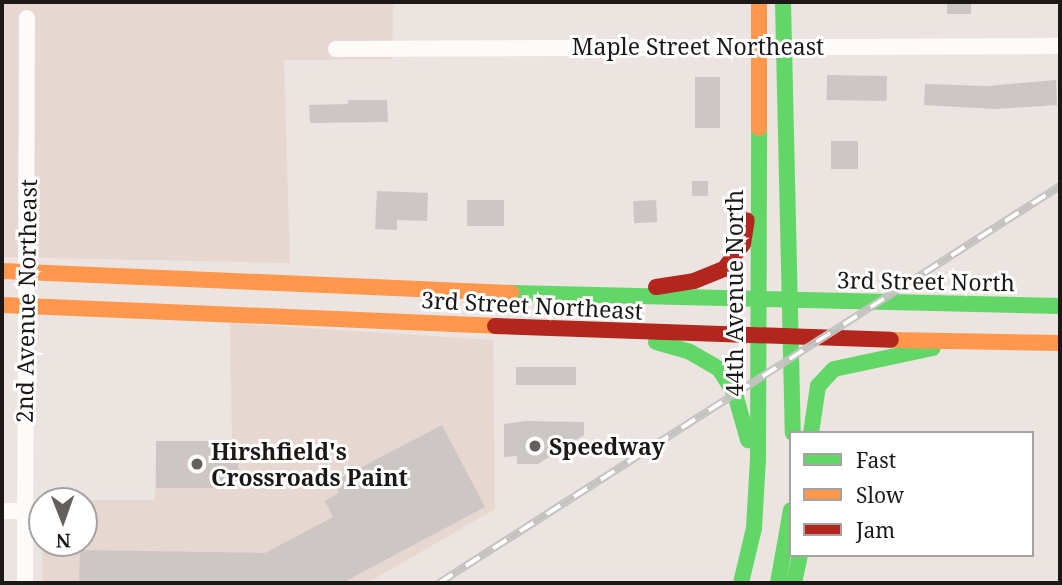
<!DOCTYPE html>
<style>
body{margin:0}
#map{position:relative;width:1062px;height:585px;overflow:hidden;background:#ebe4e1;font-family:"Noto Serif",serif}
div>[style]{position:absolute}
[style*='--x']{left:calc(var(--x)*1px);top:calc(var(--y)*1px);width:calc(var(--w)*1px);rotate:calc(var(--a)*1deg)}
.built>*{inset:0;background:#e6d7d1}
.building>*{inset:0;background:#ccc7c5;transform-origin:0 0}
.street>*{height:16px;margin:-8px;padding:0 8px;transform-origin:8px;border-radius:8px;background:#fcfbfa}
.fast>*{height:16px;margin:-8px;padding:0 8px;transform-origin:8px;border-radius:8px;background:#63d668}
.slow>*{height:16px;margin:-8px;padding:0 8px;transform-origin:8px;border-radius:8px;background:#ff974d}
.jam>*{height:16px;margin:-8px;padding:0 8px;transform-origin:8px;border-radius:8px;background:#b3261e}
.rail>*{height:8px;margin-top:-4px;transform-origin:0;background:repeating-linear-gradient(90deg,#fff 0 16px,#c5c3c2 0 32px);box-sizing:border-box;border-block:2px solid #c5c3c2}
.dots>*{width:19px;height:19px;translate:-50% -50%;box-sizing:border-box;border:4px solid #fff;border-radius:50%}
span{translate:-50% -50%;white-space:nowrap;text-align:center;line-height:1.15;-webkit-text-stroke:6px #fff;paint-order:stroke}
.street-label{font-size:23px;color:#1c1816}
.poi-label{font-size:23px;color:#1c1816;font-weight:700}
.left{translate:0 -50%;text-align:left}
.frame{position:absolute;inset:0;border:4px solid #1c1816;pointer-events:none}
.legend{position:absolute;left:789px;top:431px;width:245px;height:126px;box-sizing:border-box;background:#fff;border:2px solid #a4a3a2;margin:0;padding:9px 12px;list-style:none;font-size:21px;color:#1c1816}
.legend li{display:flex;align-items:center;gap:14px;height:35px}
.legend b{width:35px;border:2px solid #a4a3a2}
.north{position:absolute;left:28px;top:487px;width:70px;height:70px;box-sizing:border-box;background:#fff;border:2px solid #a4a3a2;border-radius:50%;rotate:179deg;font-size:19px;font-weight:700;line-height:28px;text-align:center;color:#1c1816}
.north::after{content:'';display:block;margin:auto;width:24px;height:32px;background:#645f5d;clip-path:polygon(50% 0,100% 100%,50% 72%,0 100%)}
</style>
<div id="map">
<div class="built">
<i style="clip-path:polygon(2px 2px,393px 2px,392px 59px,284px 60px,290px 263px,2px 257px)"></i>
<i style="clip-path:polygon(230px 323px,493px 340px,495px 509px,367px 583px,43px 583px,42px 543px,84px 543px,84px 500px,155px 500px,156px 441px,232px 441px)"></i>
</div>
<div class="building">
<i style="left:947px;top:2px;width:24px;height:12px"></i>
<i style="left:827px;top:75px;width:60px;height:25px;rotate:1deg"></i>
<i style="left:695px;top:77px;width:25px;height:51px"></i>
<i style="clip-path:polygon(1056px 80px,1057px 105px,995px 109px,924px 105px,925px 84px,987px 86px)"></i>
<i style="clip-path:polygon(348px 100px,387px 100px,388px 122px,310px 123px,309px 105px,348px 104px)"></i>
<i style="left:831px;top:141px;width:27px;height:28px"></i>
<i style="left:708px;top:181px;width:15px;height:16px;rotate:90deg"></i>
<i style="clip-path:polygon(377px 191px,428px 193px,427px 221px,397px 220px,397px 230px,375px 229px)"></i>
<i style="left:467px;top:200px;width:37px;height:26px"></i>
<i style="left:656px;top:200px;width:22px;height:23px;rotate:87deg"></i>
<i style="left:516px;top:367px;width:60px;height:18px"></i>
<i style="clip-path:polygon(525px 421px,584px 422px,584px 435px,538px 464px,517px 464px,517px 456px,504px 457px,504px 424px)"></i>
<i style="clip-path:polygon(442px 425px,485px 507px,342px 583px,79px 583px,80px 550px,265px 553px,333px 517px,325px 501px,339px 493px,333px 482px)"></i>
<i style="left:156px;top:441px;width:82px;height:47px"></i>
</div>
<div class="street">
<i style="--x:336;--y:49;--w:724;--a:-0.24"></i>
<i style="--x:2;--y:511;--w:22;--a:0"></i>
<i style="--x:25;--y:583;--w:565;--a:-89.8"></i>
</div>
<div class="fast">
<i style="--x:783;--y:2;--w:431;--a:88.7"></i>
<i style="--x:512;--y:293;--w:548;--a:1.36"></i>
<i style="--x:656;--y:342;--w:35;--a:16"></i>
<i style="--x:690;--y:352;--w:34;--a:30"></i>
<i style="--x:719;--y:369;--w:30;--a:57"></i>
<i style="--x:735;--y:394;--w:48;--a:74.2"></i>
<i style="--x:811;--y:433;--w:48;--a:-81.5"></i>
<i style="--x:818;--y:386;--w:23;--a:-47"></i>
<i style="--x:834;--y:369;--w:101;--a:-12"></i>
<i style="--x:741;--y:583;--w:57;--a:-76.7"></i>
<i style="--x:754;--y:528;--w:69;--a:-86.7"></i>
<i style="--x:758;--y:459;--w:331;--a:-89.8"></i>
<i style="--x:778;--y:583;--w:74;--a:-79.9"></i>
<i style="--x:794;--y:583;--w:29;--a:-78"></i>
</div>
<div class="slow">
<i style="--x:759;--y:128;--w:126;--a:-90"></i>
<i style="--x:2;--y:271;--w:510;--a:2.47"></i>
<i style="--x:2;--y:305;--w:493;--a:2.4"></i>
<i style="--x:891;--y:340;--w:169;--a:1"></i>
</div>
<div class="jam">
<i style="--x:656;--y:287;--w:38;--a:-9"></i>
<i style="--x:694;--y:281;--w:32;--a:-22"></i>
<i style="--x:724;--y:269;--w:31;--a:-53"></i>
<i style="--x:743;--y:244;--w:24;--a:-81"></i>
<i style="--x:495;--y:326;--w:396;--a:2"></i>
</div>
<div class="rail">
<i style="--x:439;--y:583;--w:737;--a:-32.59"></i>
</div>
<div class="dots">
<i style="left:535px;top:446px;background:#645f5d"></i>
<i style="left:197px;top:464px;background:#645f5d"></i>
</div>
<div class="street-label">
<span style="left:698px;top:46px">Maple Street Northeast</span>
<span style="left:926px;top:281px;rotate:1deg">3rd Street North</span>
<span style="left:734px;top:293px;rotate:-90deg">44th Avenue North</span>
<span style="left:26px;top:301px;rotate:-89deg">2nd Avenue Northeast</span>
<span style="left:532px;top:305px;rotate:3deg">3rd Street Northeast</span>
</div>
<div class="poi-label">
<span class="left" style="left:549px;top:446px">Speedway</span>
<span class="left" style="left:211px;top:464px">Hirshfield's<br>Crossroads Paint</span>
</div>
<div class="frame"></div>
<ul class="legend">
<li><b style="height:9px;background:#63d668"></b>Fast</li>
<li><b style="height:9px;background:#ff974d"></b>Slow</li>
<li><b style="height:9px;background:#b3261e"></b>Jam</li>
</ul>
<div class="north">N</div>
</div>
